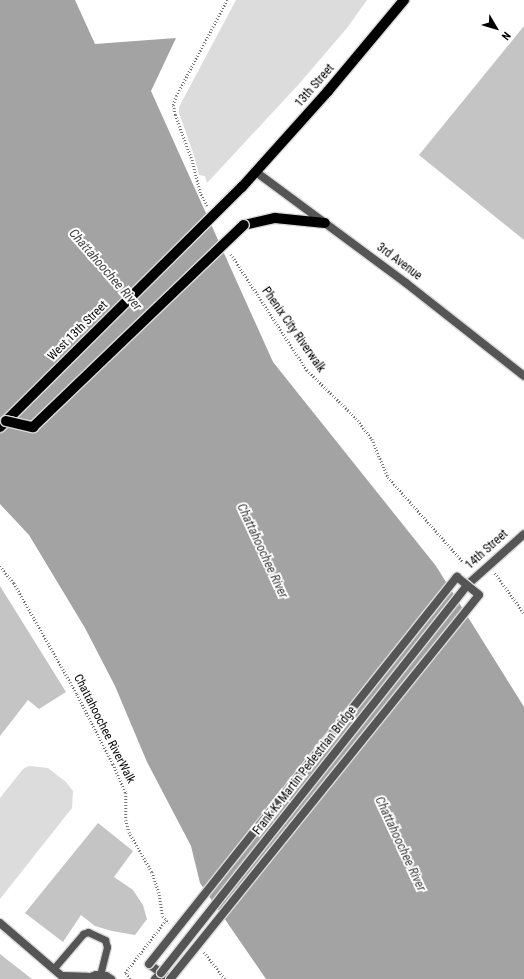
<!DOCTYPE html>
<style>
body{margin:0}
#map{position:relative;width:524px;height:979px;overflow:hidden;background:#fff;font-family:"Roboto Condensed",sans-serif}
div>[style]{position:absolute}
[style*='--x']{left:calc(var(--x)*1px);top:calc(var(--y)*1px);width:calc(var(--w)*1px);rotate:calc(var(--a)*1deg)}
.green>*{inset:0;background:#dcdcdc}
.water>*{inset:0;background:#a3a3a3}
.building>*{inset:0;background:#c4c4c4}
.path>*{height:2.5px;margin-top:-1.25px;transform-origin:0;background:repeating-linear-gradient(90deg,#777 0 1px,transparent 0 3px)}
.roads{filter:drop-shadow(1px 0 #dbdbdb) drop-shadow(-1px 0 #dbdbdb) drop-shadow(0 1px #dbdbdb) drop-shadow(0 -1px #dbdbdb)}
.service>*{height:7px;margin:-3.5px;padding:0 3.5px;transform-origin:3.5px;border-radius:3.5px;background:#555}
.pedestrian>*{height:8px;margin:-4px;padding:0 4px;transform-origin:4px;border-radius:4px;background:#555}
.minor>*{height:8px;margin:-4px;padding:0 4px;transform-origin:4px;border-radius:4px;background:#555}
.tertiary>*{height:8px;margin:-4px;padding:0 4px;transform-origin:4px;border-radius:4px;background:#555}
.primary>*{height:10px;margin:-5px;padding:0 5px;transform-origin:5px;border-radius:5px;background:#000}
.bridges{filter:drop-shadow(1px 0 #dbdbdb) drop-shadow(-1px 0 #dbdbdb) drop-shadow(0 1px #dbdbdb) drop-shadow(0 -1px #dbdbdb)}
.pedestrian-bridge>*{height:8px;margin:-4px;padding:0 4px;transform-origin:4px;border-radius:4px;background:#555}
.primary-bridge>*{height:10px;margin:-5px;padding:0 5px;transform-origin:5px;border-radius:5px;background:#000}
span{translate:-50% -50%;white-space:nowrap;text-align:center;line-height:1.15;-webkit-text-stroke:4px #fff;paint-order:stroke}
.street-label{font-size:12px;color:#000}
.water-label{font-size:13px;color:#444;font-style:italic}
.north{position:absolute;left:476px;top:8px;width:40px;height:40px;-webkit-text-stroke:3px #fff;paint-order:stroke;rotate:128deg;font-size:11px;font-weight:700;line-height:16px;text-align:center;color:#000}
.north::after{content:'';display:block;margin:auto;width:14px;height:18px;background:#000;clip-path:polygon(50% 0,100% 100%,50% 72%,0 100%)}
</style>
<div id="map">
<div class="green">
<i style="clip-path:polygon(236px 0,367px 0,347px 28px,299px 84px,207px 183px,205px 176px,199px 175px,194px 155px,179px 113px,179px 107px)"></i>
<i style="clip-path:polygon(29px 766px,48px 768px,66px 782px,73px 791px,72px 808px,0 899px,0 798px,23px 769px)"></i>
</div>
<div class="water">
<i style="clip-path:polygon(0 0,75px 0,95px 44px,176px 38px,151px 91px,273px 362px,436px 566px,524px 707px,524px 979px,266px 979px,200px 883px,191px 846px,147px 762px,115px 686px,85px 628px,29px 535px,0 504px)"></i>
</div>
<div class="building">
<i style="clip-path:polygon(524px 26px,524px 240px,419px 155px)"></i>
<i style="clip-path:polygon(0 586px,66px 692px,39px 709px,28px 700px,0 736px)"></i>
<i style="clip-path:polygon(98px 823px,133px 851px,114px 877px,133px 890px,143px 905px,147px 919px,135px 935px,112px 931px,95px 926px,81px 915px,63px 942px,25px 913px)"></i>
<i style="clip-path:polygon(0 954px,32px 979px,0 979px)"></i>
</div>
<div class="path">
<i style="--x:207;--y:206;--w:15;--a:-118"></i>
<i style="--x:200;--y:193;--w:36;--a:-104"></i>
<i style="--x:191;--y:158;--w:46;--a:-110.4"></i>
<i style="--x:175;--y:115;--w:10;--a:-101"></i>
<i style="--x:173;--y:105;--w:9;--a:-72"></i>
<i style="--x:176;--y:96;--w:109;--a:-62"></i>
<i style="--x:231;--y:254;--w:139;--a:56.8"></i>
<i style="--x:307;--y:370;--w:69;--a:44.4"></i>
<i style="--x:356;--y:418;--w:26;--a:53"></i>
<i style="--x:372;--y:439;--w:41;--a:67.2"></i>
<i style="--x:388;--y:477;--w:116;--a:48.5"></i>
<i style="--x:465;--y:564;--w:7;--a:8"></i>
<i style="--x:0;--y:566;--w:22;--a:51"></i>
<i style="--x:14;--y:583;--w:128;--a:60.4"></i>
<i style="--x:77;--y:694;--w:79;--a:62.8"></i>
<i style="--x:113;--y:764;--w:32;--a:66"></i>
<i style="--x:126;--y:793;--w:27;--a:90"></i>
<i style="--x:126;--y:820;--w:12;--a:76"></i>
<i style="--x:129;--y:832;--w:46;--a:60.1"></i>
<i style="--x:152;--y:872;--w:21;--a:71"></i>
<i style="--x:159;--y:892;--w:24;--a:81"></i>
<i style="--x:163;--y:916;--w:9;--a:54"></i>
<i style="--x:495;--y:573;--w:49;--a:54.1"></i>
<i style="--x:204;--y:952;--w:34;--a:52"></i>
<i style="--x:130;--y:979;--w:8;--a:-130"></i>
<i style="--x:125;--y:973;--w:67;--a:-52.3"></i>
</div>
<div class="roads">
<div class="service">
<i style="--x:54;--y:968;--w:45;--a:-49.5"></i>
<i style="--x:83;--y:934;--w:5;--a:-22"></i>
<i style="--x:88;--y:932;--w:19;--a:25"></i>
<i style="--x:105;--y:940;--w:7;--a:74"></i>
<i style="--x:107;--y:947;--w:29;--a:104"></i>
</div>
<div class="pedestrian">
<i style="--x:467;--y:585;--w:76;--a:-41.8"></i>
<i style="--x:149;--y:964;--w:25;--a:37"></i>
<i style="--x:155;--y:979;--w:8;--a:-45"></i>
</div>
<div class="minor">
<i style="--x:0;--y:923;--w:86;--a:40.7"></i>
<i style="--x:64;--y:976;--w:23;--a:2"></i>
<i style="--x:84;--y:979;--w:13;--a:-18"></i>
<i style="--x:96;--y:975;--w:10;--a:6"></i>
<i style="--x:106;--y:976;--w:6;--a:31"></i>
</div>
<div class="tertiary">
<i style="--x:256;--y:172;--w:187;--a:36.5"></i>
<i style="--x:406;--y:283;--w:150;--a:38.2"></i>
</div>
<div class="primary">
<i style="--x:244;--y:225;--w:32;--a:-13"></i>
<i style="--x:275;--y:218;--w:50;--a:5.7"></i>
<i style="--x:0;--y:427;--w:341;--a:-44.8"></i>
<i style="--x:242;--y:187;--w:129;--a:-48.1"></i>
<i style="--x:328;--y:91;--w:119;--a:-50.1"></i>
</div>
</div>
<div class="bridges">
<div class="pedestrian-bridge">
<i style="--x:149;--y:964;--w:495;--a:-51.5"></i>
<i style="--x:457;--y:577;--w:28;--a:39"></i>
<i style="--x:479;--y:595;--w:493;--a:128.8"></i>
<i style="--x:161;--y:973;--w:494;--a:-51.7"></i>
</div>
<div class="primary-bridge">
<i style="--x:6;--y:421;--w:28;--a:13"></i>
<i style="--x:33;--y:427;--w:292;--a:-43.8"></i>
</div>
</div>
<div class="street-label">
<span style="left:315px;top:86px;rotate:-49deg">13th Street</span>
<span style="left:399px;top:262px;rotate:37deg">3rd Avenue</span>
<span style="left:293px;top:330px;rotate:55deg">Phenix City Riverwalk</span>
<span style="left:78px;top:331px;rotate:-45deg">West 13th Street</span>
<span style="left:487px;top:550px;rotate:-42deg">14th Street</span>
<span style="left:104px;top:729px;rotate:63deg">Chattahoochee RiverWalk</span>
<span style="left:305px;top:771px;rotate:-52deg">Frank K. Martin Pedestrian Bridge</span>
</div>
<div class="water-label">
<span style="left:105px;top:270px;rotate:49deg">Chattahoochee River</span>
<span style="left:262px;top:551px;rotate:65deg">Chattahoochee River</span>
<span style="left:400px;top:844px;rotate:65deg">Chattahoochee River</span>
</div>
<div class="north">N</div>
</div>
